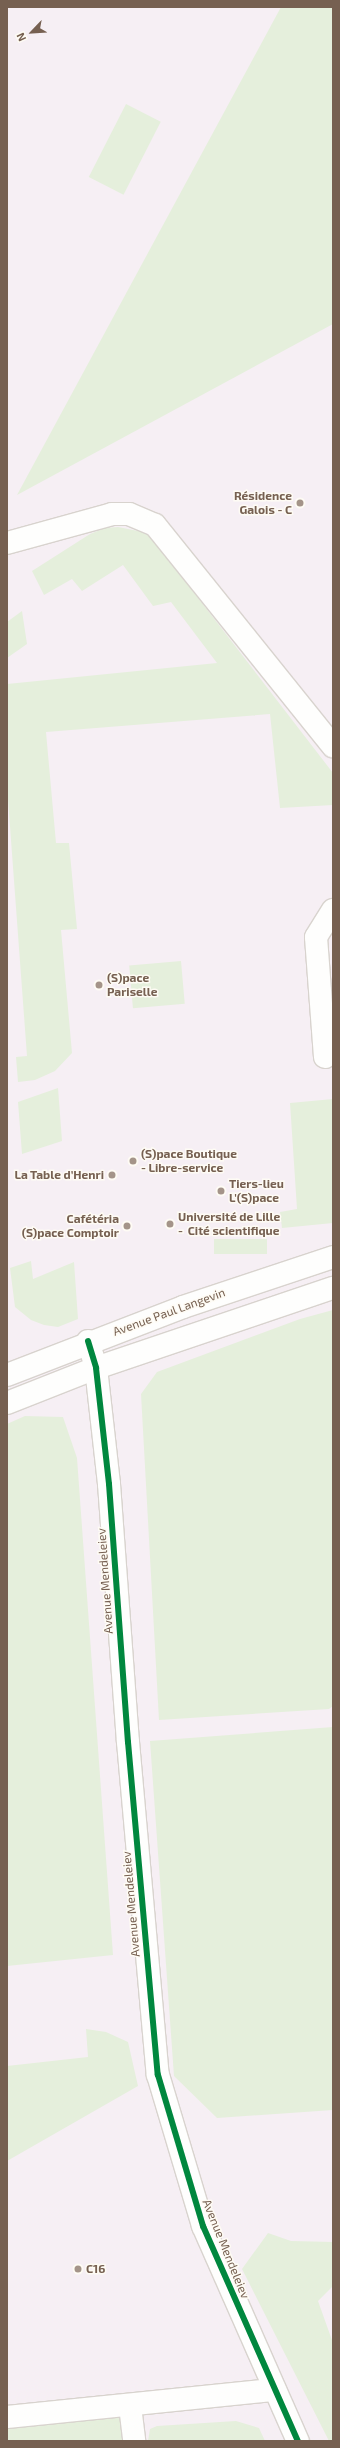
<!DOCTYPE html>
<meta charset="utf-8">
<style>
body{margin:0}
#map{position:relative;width:340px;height:2448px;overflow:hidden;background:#f8f6f0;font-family:"Exo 2",sans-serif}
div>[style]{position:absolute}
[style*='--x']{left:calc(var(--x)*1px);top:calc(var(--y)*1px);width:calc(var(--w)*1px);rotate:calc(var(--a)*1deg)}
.education>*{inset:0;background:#f6eff4;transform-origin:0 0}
.green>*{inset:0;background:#e5efdc;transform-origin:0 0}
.roads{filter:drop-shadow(1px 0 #d8d3ce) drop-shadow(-1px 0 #d8d3ce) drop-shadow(0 1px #d8d3ce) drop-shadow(0 -1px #d8d3ce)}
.minor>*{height:22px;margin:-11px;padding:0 11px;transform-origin:11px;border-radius:11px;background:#fefefd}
.cycleway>*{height:6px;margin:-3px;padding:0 3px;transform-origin:3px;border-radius:3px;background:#00873e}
.dots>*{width:11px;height:11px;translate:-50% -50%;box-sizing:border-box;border:2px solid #fefbf4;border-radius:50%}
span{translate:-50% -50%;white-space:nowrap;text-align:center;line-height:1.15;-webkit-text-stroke:3px #fefbf4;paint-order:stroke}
.poi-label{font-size:12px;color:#766051;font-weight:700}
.right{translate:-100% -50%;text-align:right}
.left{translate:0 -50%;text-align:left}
.street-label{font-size:12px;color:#766051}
.frame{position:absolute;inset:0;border:8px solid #766051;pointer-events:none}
.north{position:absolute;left:12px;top:12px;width:40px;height:40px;-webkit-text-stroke:3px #fefbf4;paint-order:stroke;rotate:245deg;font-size:11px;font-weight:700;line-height:16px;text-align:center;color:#766051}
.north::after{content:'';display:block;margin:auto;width:14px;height:18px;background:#766051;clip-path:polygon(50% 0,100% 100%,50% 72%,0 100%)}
</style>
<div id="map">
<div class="education">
<i style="left:7px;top:7px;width:326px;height:2434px"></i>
</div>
<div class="green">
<i style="clip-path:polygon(281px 7px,333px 7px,333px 324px,17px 495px)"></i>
<i style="left:126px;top:104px;width:39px;height:82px;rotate:27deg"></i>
<i style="clip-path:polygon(118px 527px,148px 533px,333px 773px,333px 805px,280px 808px,270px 714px,46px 732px,56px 843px,69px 843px,77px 929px,61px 930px,72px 1053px,55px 1071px,35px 1080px,18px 1082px,16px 1057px,27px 1056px,7px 786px,7px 684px,217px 663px,171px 602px,153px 606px,123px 565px,82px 591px,72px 579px,44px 595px,32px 571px,90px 534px,105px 528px)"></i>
<i style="clip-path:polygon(22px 611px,27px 644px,7px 658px,7px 622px)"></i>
<i style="left:181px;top:961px;width:43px;height:52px;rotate:85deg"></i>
<i style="clip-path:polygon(58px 1088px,62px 1141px,22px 1154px,18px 1102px)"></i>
<i style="clip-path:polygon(333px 1099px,333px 1223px,282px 1228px,280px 1212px,297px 1209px,290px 1103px)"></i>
<i style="left:267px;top:1239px;width:15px;height:53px;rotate:90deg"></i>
<i style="clip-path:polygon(31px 1261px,33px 1279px,74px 1262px,78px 1319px,58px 1327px,44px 1325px,31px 1320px,15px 1307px,10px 1268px)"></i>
<i style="clip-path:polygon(333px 1310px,333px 1706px,329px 1709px,159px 1720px,141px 1394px,157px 1372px,300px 1319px)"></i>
<i style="clip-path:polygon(25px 1416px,63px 1417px,77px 1458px,113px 1955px,7px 1966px,7px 1424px)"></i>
<i style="clip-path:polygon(333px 1727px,333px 2110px,217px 2118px,174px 2076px,150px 1741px)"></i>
<i style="clip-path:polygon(86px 2029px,106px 2032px,128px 2042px,138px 2086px,7px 2161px,7px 2066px,88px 2057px)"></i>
<i style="clip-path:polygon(268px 2233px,291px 2241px,333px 2242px,333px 2286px,318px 2301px,333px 2343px,333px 2441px,329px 2441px,242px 2269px)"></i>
<i style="clip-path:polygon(130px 2406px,134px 2441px,7px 2441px,7px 2417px)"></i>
<i style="clip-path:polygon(236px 2421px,259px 2428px,265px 2441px,148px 2441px,150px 2429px,157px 2426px)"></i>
</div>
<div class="roads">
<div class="minor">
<i style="--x:7;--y:543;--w:109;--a:-15.4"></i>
<i style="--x:112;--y:514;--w:17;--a:0"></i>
<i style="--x:129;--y:514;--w:28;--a:23"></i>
<i style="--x:155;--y:525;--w:284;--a:51.2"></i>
<i style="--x:325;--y:1057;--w:120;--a:-94.3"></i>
<i style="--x:316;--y:937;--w:32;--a:-58"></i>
<i style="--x:88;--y:1341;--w:28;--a:73"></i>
<i style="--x:96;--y:1368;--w:117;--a:83.6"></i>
<i style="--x:109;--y:1484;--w:259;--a:85.8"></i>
<i style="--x:128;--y:1742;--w:334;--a:84.9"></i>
<i style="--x:158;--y:2075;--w:158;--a:73.4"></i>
<i style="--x:203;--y:2226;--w:235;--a:66.2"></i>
<i style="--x:7;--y:1375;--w:189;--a:-21.1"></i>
<i style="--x:183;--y:1307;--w:158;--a:-18.4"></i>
<i style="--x:7;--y:1403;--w:96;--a:-21.5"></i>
<i style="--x:96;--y:1368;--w:250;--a:-18.7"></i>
<i style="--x:130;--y:2406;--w:35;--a:83"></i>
<i style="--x:7;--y:2417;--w:269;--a:-5.8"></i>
</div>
</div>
<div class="cycleway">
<i style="--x:88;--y:1341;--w:28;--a:73"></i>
<i style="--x:96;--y:1368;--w:117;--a:83.6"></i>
<i style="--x:109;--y:1484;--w:259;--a:85.8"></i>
<i style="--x:128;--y:1742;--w:334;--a:84.9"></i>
<i style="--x:158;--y:2075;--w:158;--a:73.4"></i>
<i style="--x:203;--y:2226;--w:235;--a:66.2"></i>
</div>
<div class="dots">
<i style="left:300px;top:503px;background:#a49489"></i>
<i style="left:99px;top:985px;background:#a49489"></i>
<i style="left:133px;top:1161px;background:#a49489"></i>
<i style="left:112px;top:1175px;background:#a49489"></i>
<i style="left:221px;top:1191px;background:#a49489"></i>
<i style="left:170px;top:1224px;background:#a49489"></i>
<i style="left:127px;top:1226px;background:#a49489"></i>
<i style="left:78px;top:2269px;background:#a49489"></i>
</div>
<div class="poi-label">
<span class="right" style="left:292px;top:503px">Résidence<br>Galois - C</span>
<span class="left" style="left:107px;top:985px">(S)pace<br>Pariselle</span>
<span class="left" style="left:141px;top:1161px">(S)pace Boutique<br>- Libre-service</span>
<span class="right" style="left:104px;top:1175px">La Table d’Henri</span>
<span class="left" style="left:229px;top:1191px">Tiers-lieu<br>L'(S)pace</span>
<span class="left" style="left:178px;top:1224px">Université de Lille<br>‐ Cité scientifique</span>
<span class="right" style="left:119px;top:1226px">Cafétéria<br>(S)pace Comptoir</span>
<span class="left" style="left:86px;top:2269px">C16</span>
</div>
<div class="street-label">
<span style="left:169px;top:1312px;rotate:-20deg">Avenue Paul Langevin</span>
<span style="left:105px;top:1581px;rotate:-94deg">Avenue Mendeleiev</span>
<span style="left:131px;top:1904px;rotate:-95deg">Avenue Mendeleiev</span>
<span style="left:226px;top:2249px;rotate:68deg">Avenue Mendeleiev</span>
</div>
<div class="frame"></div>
<div class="north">N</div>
</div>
